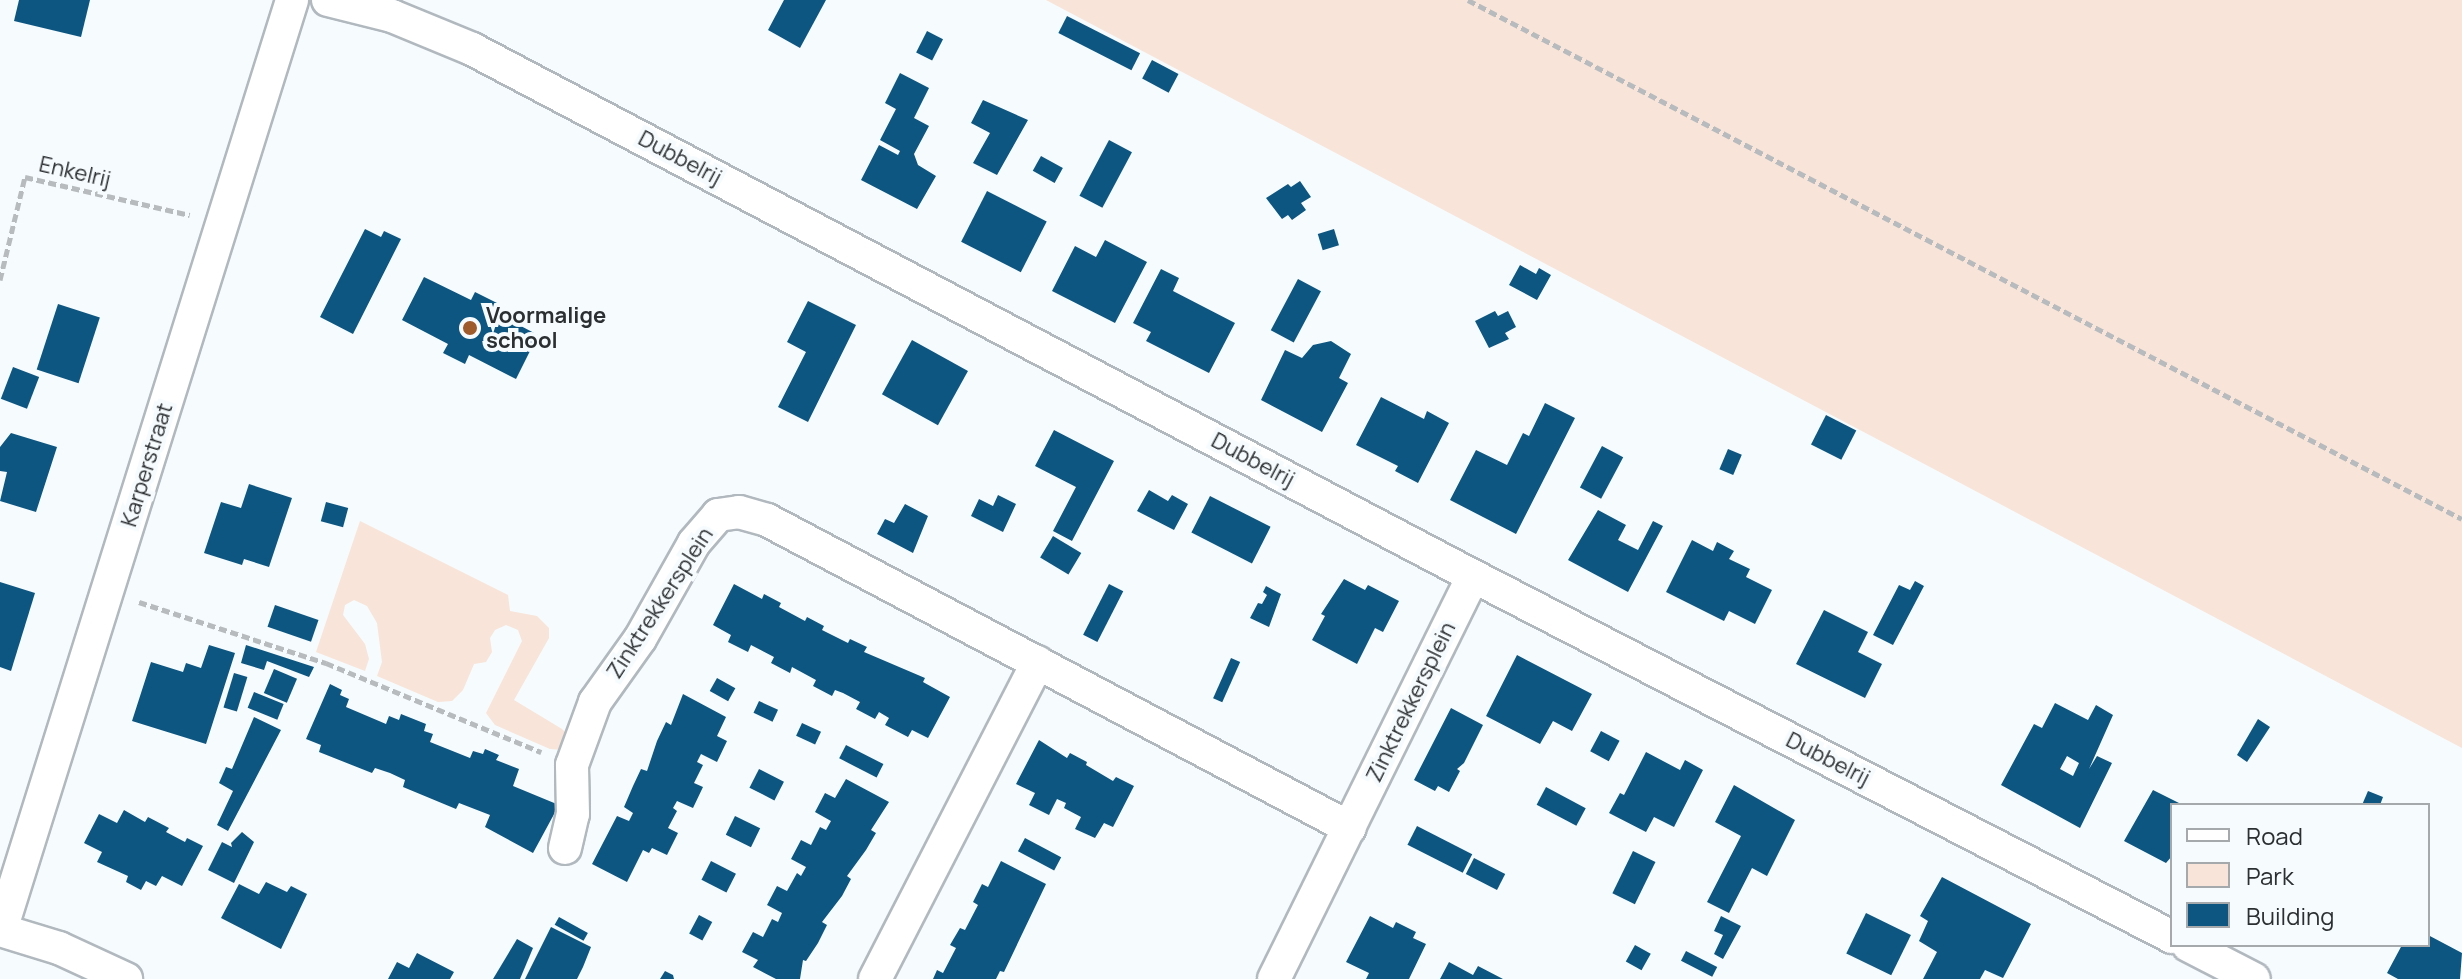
<!DOCTYPE html>
<style>
body{margin:0}
#map{position:relative;width:2462px;height:979px;overflow:hidden;background:#f6fbfe;font-family:Manrope,sans-serif}
div>[style]{position:absolute}
[style*='--x']{left:calc(var(--x)*1px);top:calc(var(--y)*1px);width:calc(var(--w)*1px);rotate:calc(var(--a)*1deg)}
.green>*{inset:0;background:#f8e4d8}
.building>*{inset:0;background:#0d5681;transform-origin:0 0}
.path>*{height:5px;margin-top:-2.5px;transform-origin:0;background:repeating-linear-gradient(90deg,#b7bbbe 0 8px,transparent 0 12px)}
.roads{filter:drop-shadow(2px 0 #b1b9bf) drop-shadow(-2px 0 #b1b9bf) drop-shadow(0 2px #b1b9bf) drop-shadow(0 -2px #b1b9bf)}
.street>*{height:32px;margin:-16px;padding:0 16px;transform-origin:16px;border-radius:16px;background:#fff}
.dots>*{width:22px;height:22px;translate:-50% -50%;box-sizing:border-box;border:4px solid #f6fbfe;border-radius:50%}
span{translate:-50% -50%;white-space:nowrap;text-align:center;line-height:1.15;-webkit-text-stroke:8px #f6fbfe;paint-order:stroke}
.street-label{font-size:22px;color:#2c2f32}
.poi-label{font-size:22px;color:#2c2f32;font-weight:700}
.left{translate:0 -50%;text-align:left}
.legend{position:absolute;left:2170px;top:803px;width:260px;height:144px;box-sizing:border-box;background:#f6fbfe;border:2px solid #a5a9ac;margin:0;padding:10px 14px;list-style:none;font-size:24px;color:#2c2f32}
.legend li{display:flex;align-items:center;gap:16px;height:40px}
.legend b{width:40px;border:2px solid #a5a9ac}
</style>
<div id="map">
<div class="green">
<i style="clip-path:polygon(1046px 0,2462px 0,2462px 748px)"></i>
<i style="clip-path:polygon(360px 521px,508px 595px,510px 611px,537px 616px,549px 628px,549px 638px,514px 700px,562px 729px,570px 737px,563px 750px,550px 749px,495px 725px,486px 713px,522px 641px,518px 630px,506px 625px,495px 630px,490px 638px,492px 652px,486px 662px,474px 664px,463px 690px,452px 701px,438px 702px,377px 676px,382px 662px,377px 623px,367px 606px,354px 600px,345px 605px,343px 615px,365px 644px,369px 659px,365px 671px,316px 652px)"></i>
</div>
<div class="building">
<i style="clip-path:polygon(19px 0,90px 0,81px 37px,14px 21px)"></i>
<i style="clip-path:polygon(784px 0,826px 0,800px 48px,768px 30px)"></i>
<i style="left:1067px;top:16px;width:82px;height:19px;rotate:27deg"></i>
<i style="left:927px;top:31px;width:18px;height:24px;rotate:27deg"></i>
<i style="left:1152px;top:60px;width:30px;height:21px;rotate:28deg"></i>
<i style="clip-path:polygon(900px 73px,929px 88px,914px 118px,929px 126px,914px 154px,918px 165px,936px 176px,917px 209px,861px 180px,879px 145px,898px 155px,900px 151px,880px 140px,896px 109px,885px 103px)"></i>
<i style="clip-path:polygon(983px 100px,1028px 120px,997px 175px,973px 163px,990px 133px,971px 123px)"></i>
<i style="left:1109px;top:140px;width:26px;height:63px;rotate:28deg"></i>
<i style="left:1041px;top:156px;width:25px;height:17px;rotate:29deg"></i>
<i style="clip-path:polygon(1300px 181px,1311px 197px,1301px 203px,1306px 210px,1292px 220px,1288px 215px,1282px 219px,1266px 198px,1288px 184px,1291px 187px)"></i>
<i style="left:987px;top:191px;width:67px;height:57px;rotate:27deg"></i>
<i style="clip-path:polygon(365px 229px,381px 237px,384px 231px,401px 239px,353px 334px,320px 317px)"></i>
<i style="left:1334px;top:229px;width:17px;height:17px;rotate:73deg"></i>
<i style="clip-path:polygon(1105px 240px,1147px 262px,1115px 323px,1052px 291px,1075px 246px,1096px 257px)"></i>
<i style="clip-path:polygon(1520px 265px,1536px 274px,1539px 268px,1551px 275px,1537px 300px,1509px 285px)"></i>
<i style="clip-path:polygon(1161px 269px,1179px 278px,1173px 291px,1235px 323px,1209px 373px,1146px 341px,1151px 332px,1133px 323px)"></i>
<i style="clip-path:polygon(424px 277px,471px 300px,475px 292px,497px 303px,492px 311px,538px 335px,516px 379px,469px 355px,465px 364px,443px 353px,448px 344px,402px 320px)"></i>
<i style="left:1298px;top:279px;width:26px;height:58px;rotate:28deg"></i>
<i style="clip-path:polygon(808px 301px,856px 325px,808px 422px,778px 407px,806px 352px,787px 342px)"></i>
<i style="left:58px;top:304px;width:44px;height:69px;rotate:18deg"></i>
<i style="clip-path:polygon(1495px 311px,1498px 316px,1508px 311px,1516px 327px,1505px 333px,1509px 339px,1489px 348px,1475px 321px)"></i>
<i style="left:912px;top:340px;width:64px;height:62px;rotate:29deg"></i>
<i style="clip-path:polygon(1331px 341px,1351px 354px,1339px 378px,1348px 383px,1322px 432px,1261px 400px,1285px 350px,1302px 358px,1313px 345px)"></i>
<i style="left:13px;top:367px;width:28px;height:34px;rotate:21deg"></i>
<i style="clip-path:polygon(1381px 397px,1424px 419px,1427px 411px,1449px 423px,1418px 483px,1395px 471px,1398px 466px,1356px 445px)"></i>
<i style="clip-path:polygon(1545px 403px,1575px 418px,1516px 534px,1450px 500px,1476px 450px,1507px 465px,1523px 433px,1529px 436px)"></i>
<i style="left:1826px;top:415px;width:34px;height:33px;rotate:27deg"></i>
<i style="clip-path:polygon(1054px 430px,1114px 461px,1072px 541px,1053px 531px,1076px 487px,1035px 466px)"></i>
<i style="clip-path:polygon(11px 433px,57px 447px,36px 512px,0 501px,7px 472px,0 471px,0 447px)"></i>
<i style="left:1602px;top:446px;width:24px;height:47px;rotate:28deg"></i>
<i style="left:1728px;top:449px;width:15px;height:22px;rotate:23deg"></i>
<i style="clip-path:polygon(249px 484px,292px 498px,269px 567px,244px 559px,242px 565px,204px 553px,221px 502px,241px 508px)"></i>
<i style="clip-path:polygon(1149px 490px,1168px 501px,1172px 495px,1188px 504px,1174px 530px,1137px 511px)"></i>
<i style="clip-path:polygon(998px 495px,1016px 504px,1003px 532px,971px 516px,979px 499px,993px 506px)"></i>
<i style="left:1210px;top:496px;width:68px;height:41px;rotate:27deg"></i>
<i style="left:326px;top:502px;width:23px;height:20px;rotate:15deg"></i>
<i style="clip-path:polygon(905px 504px,928px 516px,913px 553px,877px 534px,885px 519px,894px 523px)"></i>
<i style="clip-path:polygon(1598px 510px,1626px 525px,1618px 540px,1638px 550px,1653px 521px,1663px 526px,1628px 592px,1568px 560px)"></i>
<i style="left:1053px;top:536px;width:33px;height:25px;rotate:31deg"></i>
<i style="clip-path:polygon(1692px 540px,1713px 551px,1717px 542px,1734px 551px,1729px 559px,1750px 569px,1746px 577px,1772px 590px,1755px 624px,1729px 611px,1724px 621px,1666px 592px)"></i>
<i style="clip-path:polygon(1344px 579px,1365px 590px,1368px 585px,1399px 601px,1383px 632px,1375px 628px,1357px 664px,1312px 640px,1325px 616px,1321px 614px)"></i>
<i style="clip-path:polygon(1915px 581px,1924px 586px,1893px 645px,1873px 635px,1899px 585px,1910px 590px)"></i>
<i style="clip-path:polygon(0 582px,35px 593px,11px 671px,0 667px)"></i>
<i style="clip-path:polygon(734px 584px,762px 599px,764px 594px,781px 603px,779px 607px,805px 621px,807px 617px,824px 626px,822px 630px,848px 643px,850px 639px,867px 647px,864px 652px,925px 678px,923px 682px,950px 697px,928px 738px,912px 730px,908px 737px,885px 725px,889px 718px,879px 712px,875px 719px,856px 709px,860px 702px,843px 693px,835px 690px,832px 696px,813px 686px,816px 680px,792px 667px,790px 673px,771px 663px,774px 657px,751px 645px,748px 652px,728px 642px,731px 635px,713px 625px)"></i>
<i style="left:1109px;top:584px;width:16px;height:57px;rotate:27deg"></i>
<i style="clip-path:polygon(1266px 586px,1281px 594px,1269px 627px,1250px 618px,1258px 603px,1262px 604px,1267px 595px,1263px 592px)"></i>
<i style="left:275px;top:605px;width:46px;height:23px;rotate:19deg"></i>
<i style="clip-path:polygon(1824px 610px,1868px 632px,1858px 652px,1882px 664px,1865px 698px,1796px 664px)"></i>
<i style="clip-path:polygon(209px 645px,235px 653px,206px 744px,132px 721px,151px 662px,183px 672px,186px 663px,201px 668px)"></i>
<i style="clip-path:polygon(246px 645px,314px 667px,309px 677px,267px 661px,264px 670px,241px 663px)"></i>
<i style="clip-path:polygon(1517px 655px,1592px 694px,1572px 731px,1553px 721px,1540px 744px,1486px 716px)"></i>
<i style="left:1231px;top:658px;width:10px;height:44px;rotate:24deg"></i>
<i style="left:274px;top:669px;width:25px;height:26px;rotate:23deg"></i>
<i style="left:234px;top:673px;width:14px;height:36px;rotate:17deg"></i>
<i style="left:717px;top:678px;width:21px;height:15px;rotate:29deg"></i>
<i style="clip-path:polygon(330px 684px,342px 690px,340px 695px,349px 699px,346px 707px,386px 724px,389px 716px,399px 720px,401px 714px,426px 724px,424px 731px,433px 734px,430px 742px,470px 758px,473px 751px,483px 754px,485px 749px,499px 755px,496px 760px,519px 769px,513px 786px,559px 805px,533px 853px,485px 827px,490px 815px,459px 803px,456px 809px,403px 787px,405px 780px,390px 773px,375px 768px,372px 773px,319px 752px,321px 745px,306px 739px)"></i>
<i style="left:254px;top:692px;width:32px;height:17px;rotate:22deg"></i>
<i style="clip-path:polygon(683px 694px,726px 717px,717px 736px,727px 741px,717px 762px,701px 754px,697px 762px,703px 765px,694px 783px,703px 787px,693px 808px,677px 801px,673px 808px,677px 811px,668px 828px,678px 833px,667px 855px,652px 848px,649px 853px,643px 850px,627px 882px,592px 864px,617px 816px,629px 821px,633px 813px,624px 807px,633px 786px,641px 769px,647px 771px,657px 741px,666px 722px,671px 725px)"></i>
<i style="left:759px;top:701px;width:21px;height:13px;rotate:25deg"></i>
<i style="clip-path:polygon(evenodd,2055px 703px,2088px 720px,2096px 705px,2113px 715px,2089px 769px,2097px 756px,2112px 763px,2080px 828px,2001px 785px,2034px 724px,2042px 728px,2055px 703px,2067px 756px,2079px 763px,2073px 776px,2060px 769px,2067px 756px)"></i>
<i style="clip-path:polygon(1451px 708px,1483px 725px,1464px 763px,1457px 769px,1460px 771px,1449px 792px,1438px 786px,1435px 791px,1414px 780px)"></i>
<i style="clip-path:polygon(254px 717px,281px 730px,228px 831px,217px 825px,233px 791px,219px 783px,226px 767px,232px 769px)"></i>
<i style="clip-path:polygon(2258px 719px,2270px 727px,2247px 762px,2237px 755px)"></i>
<i style="left:802px;top:723px;width:21px;height:14px;rotate:25deg"></i>
<i style="left:1601px;top:731px;width:21px;height:23px;rotate:28deg"></i>
<i style="clip-path:polygon(1039px 740px,1067px 758px,1070px 753px,1087px 762px,1086px 765px,1113px 781px,1116px 777px,1134px 786px,1113px 827px,1104px 823px,1095px 838px,1075px 829px,1081px 817px,1064px 808px,1066px 803px,1057px 799px,1049px 815px,1029px 805px,1035px 793px,1016px 784px)"></i>
<i style="left:846px;top:745px;width:42px;height:15px;rotate:27deg"></i>
<i style="clip-path:polygon(1646px 752px,1680px 770px,1685px 760px,1703px 770px,1674px 827px,1654px 817px,1646px 832px,1609px 813px,1620px 793px,1624px 795px)"></i>
<i style="left:759px;top:769px;width:28px;height:21px;rotate:27deg"></i>
<i style="clip-path:polygon(846px 779px,889px 802px,871px 830px,876px 833px,866px 850px,847px 876px,851px 879px,842px 896px,822px 922px,827px 925px,818px 943px,806px 961px,803px 960px,800px 979px,776px 979px,753px 967px,758px 960px,742px 952px,753px 932px,763px 937px,772px 919px,778px 922px,782px 913px,767px 905px,777px 886px,787px 891px,797px 873px,801px 876px,806px 867px,791px 859px,801px 840px,811px 845px,820px 827px,826px 830px,831px 821px,815px 812px,825px 793px,835px 798px)"></i>
<i style="clip-path:polygon(1734px 785px,1795px 820px,1767px 876px,1752px 868px,1729px 913px,1707px 902px,1741px 836px,1715px 822px)"></i>
<i style="left:1546px;top:787px;width:45px;height:20px;rotate:28deg"></i>
<i style="clip-path:polygon(2153px 790px,2183px 805px,2172px 805px,2172px 856px,2166px 863px,2124px 841px)"></i>
<i style="clip-path:polygon(2368px 791px,2383px 797px,2380px 805px,2362px 805px)"></i>
<i style="clip-path:polygon(124px 810px,145px 822px,148px 817px,169px 828px,166px 832px,185px 842px,187px 838px,203px 846px,182px 886px,162px 876px,156px 886px,146px 881px,141px 890px,126px 882px,128px 876px,97px 862px,102px 852px,84px 843px,99px 814px,117px 823px)"></i>
<i style="left:735px;top:816px;width:28px;height:21px;rotate:26deg"></i>
<i style="left:1417px;top:826px;width:62px;height:21px;rotate:27deg"></i>
<i style="clip-path:polygon(242px 832px,254px 842px,234px 883px,208px 870px,222px 842px,232px 847px,231px 843px)"></i>
<i style="left:1025px;top:838px;width:41px;height:15px;rotate:28deg"></i>
<i style="left:1633px;top:851px;width:25px;height:47px;rotate:26deg"></i>
<i style="left:1474px;top:858px;width:35px;height:18px;rotate:27deg"></i>
<i style="left:711px;top:861px;width:28px;height:21px;rotate:27deg"></i>
<i style="clip-path:polygon(1001px 861px,1046px 884px,1004px 972px,1000px 971px,996px 979px,933px 979px,937px 970px,943px 973px,956px 948px,950px 945px,960px 928px,965px 930px,978px 905px,973px 902px,982px 884px,988px 887px)"></i>
<i style="clip-path:polygon(1942px 877px,2031px 924px,2003px 978px,1985px 970px,1980px 979px,1923px 979px,1937px 952px,1919px 941px,1928px 921px,1920px 916px)"></i>
<i style="clip-path:polygon(266px 882px,287px 892px,291px 886px,307px 894px,281px 949px,221px 918px,239px 884px,259px 894px)"></i>
<i style="left:1866px;top:913px;width:50px;height:45px;rotate:26deg"></i>
<i style="left:699px;top:915px;width:15px;height:21px;rotate:28deg"></i>
<i style="clip-path:polygon(1370px 916px,1393px 928px,1396px 922px,1416px 932px,1413px 938px,1426px 944px,1409px 979px,1366px 979px,1369px 973px,1346px 962px)"></i>
<i style="clip-path:polygon(1721px 916px,1741px 926px,1723px 959px,1714px 954px,1723px 935px,1714px 931px)"></i>
<i style="left:559px;top:917px;width:33px;height:9px;rotate:29deg"></i>
<i style="clip-path:polygon(551px 927px,591px 947px,583px 967px,577px 979px,525px 979px)"></i>
<i style="clip-path:polygon(2428px 935px,2462px 953px,2460px 979px,2398px 979px,2387px 973px,2402px 945px,2428px 945px)"></i>
<i style="clip-path:polygon(517px 939px,533px 948px,520px 979px,493px 979px)"></i>
<i style="left:1635px;top:945px;width:18px;height:19px;rotate:29deg"></i>
<i style="left:1686px;top:951px;width:35px;height:11px;rotate:27deg"></i>
<i style="clip-path:polygon(417px 953px,454px 972px,450px 979px,388px 979px,397px 962px,409px 968px)"></i>
<i style="clip-path:polygon(1449px 962px,1473px 975px,1478px 966px,1503px 979px,1440px 979px)"></i>
<i style="clip-path:polygon(665px 971px,673px 975px,674px 979px,660px 979px)"></i>
</div>
<div class="path">
<i style="--x:1468;--y:0;--w:1121;--a:27.57"></i>
<i style="--x:0;--y:280;--w:106;--a:-76.4"></i>
<i style="--x:25;--y:177;--w:169;--a:13"></i>
<i style="--x:139;--y:602;--w:197;--a:18.1"></i>
<i style="--x:326;--y:663;--w:233;--a:22.5"></i>
</div>
<div class="roads">
<div class="street">
<i style="--x:328;--y:0;--w:66;--a:14"></i>
<i style="--x:392;--y:16;--w:87;--a:22.4"></i>
<i style="--x:472;--y:49;--w:1131;--a:27.77"></i>
<i style="--x:1473;--y:576;--w:787;--a:27.31"></i>
<i style="--x:565;--y:848;--w:35;--a:-77"></i>
<i style="--x:573;--y:814;--w:49;--a:-91.2"></i>
<i style="--x:572;--y:765;--w:67;--a:-69.9"></i>
<i style="--x:595;--y:702;--w:77;--a:-54.5"></i>
<i style="--x:640;--y:639;--w:110;--a:-60.6"></i>
<i style="--x:694;--y:543;--w:37;--a:-49"></i>
<i style="--x:718;--y:515;--w:21;--a:-8"></i>
<i style="--x:739;--y:512;--w:29;--a:16"></i>
<i style="--x:767;--y:520;--w:659;--a:27.85"></i>
<i style="--x:0;--y:930;--w:62;--a:17"></i>
<i style="--x:59;--y:948;--w:74;--a:24.8"></i>
<i style="--x:1;--y:930;--w:974;--a:-72.62"></i>
<i style="--x:2188;--y:945;--w:74;--a:27.3"></i>
<i style="--x:875;--y:979;--w:356;--a:-62.8"></i>
<i style="--x:1274;--y:979;--w:449;--a:-63.7"></i>
</div>
</div>
<div class="dots">
<i style="left:470px;top:328px;background:#9e5b2b"></i>
</div>
<div class="street-label">
<span style="left:680px;top:158px;rotate:28deg">Dubbelrij</span>
<span style="left:75px;top:172px;rotate:13deg">Enkelrij</span>
<span style="left:1253px;top:460px;rotate:28deg">Dubbelrij</span>
<span style="left:147px;top:465px;rotate:-73deg">Karperstraat</span>
<span style="left:660px;top:603px;rotate:-57deg">Zinktrekkersplein</span>
<span style="left:1411px;top:702px;rotate:-64deg">Zinktrekkersplein</span>
<span style="left:1828px;top:759px;rotate:27deg">Dubbelrij</span>
</div>
<div class="poi-label">
<span class="left" style="left:486px;top:328px">Voormalige<br>school</span>
</div>
<ul class="legend">
<li><b style="height:10px;background:#fff"></b>Road</li>
<li><b style="height:22px;background:#f8e4d8"></b>Park</li>
<li><b style="height:22px;background:#0d5681"></b>Building</li>
</ul>
</div>
